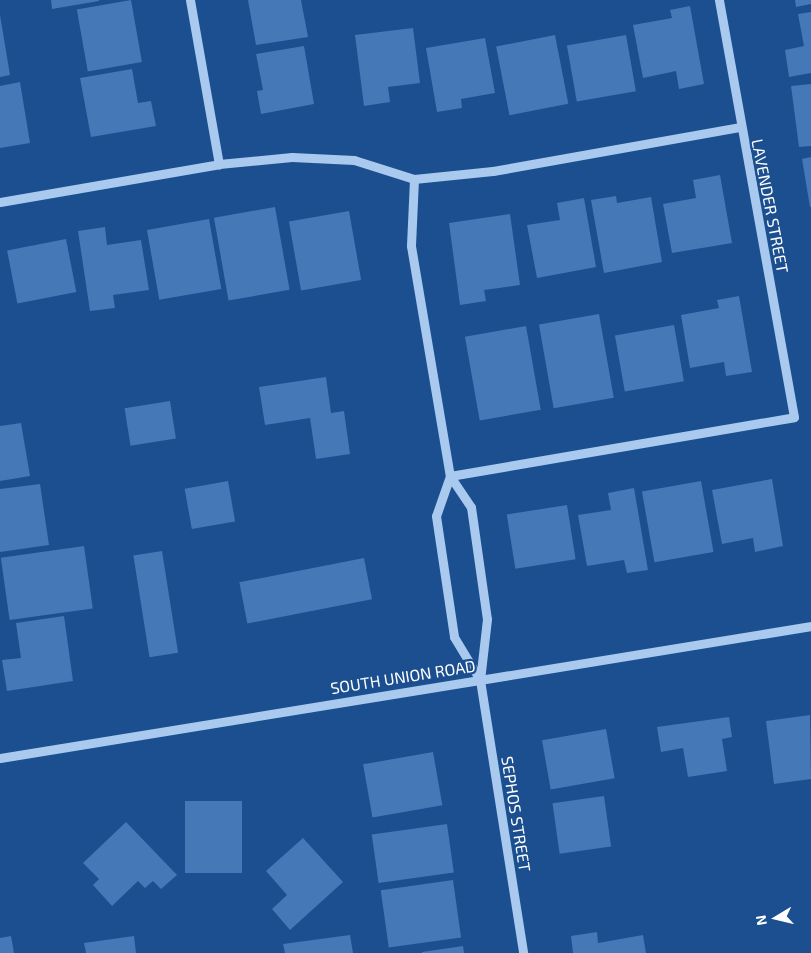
<!DOCTYPE html>
<style>
body{margin:0}
#map{position:relative;width:811px;height:953px;overflow:hidden;background:#1b4f8f;font-family:"Exo 2",sans-serif}
div>[style]{position:absolute}
[style*='--x']{left:calc(var(--x)*1px);top:calc(var(--y)*1px);width:calc(var(--w)*1px);rotate:calc(var(--a)*1deg)}
.building>*{inset:0;background:#4478b7;transform-origin:0 0}
.minor>*{height:9px;margin:-4.5px;padding:0 4.5px;transform-origin:4.5px;border-radius:4.5px;background:#a9c9ee}
span{translate:-50% -50%;white-space:nowrap;text-align:center;line-height:1.15;-webkit-text-stroke:4.5px #1b4f8f;paint-order:stroke}
.street-label{font-size:16px;color:#fff}
.north{position:absolute;left:751px;top:893px;width:50px;height:50px;-webkit-text-stroke:4px #1b4f8f;paint-order:stroke;rotate:261deg;font-size:14px;font-weight:700;line-height:20px;text-align:center;color:#fff}
.north::after{content:'';display:block;margin:auto;width:18px;height:22px;background:#fff;clip-path:polygon(50% 0,100% 100%,50% 72%,0 100%)}
</style>
<div id="map">
<div class="building">
<i style="clip-path:polygon(51px 0,99px 0,99px 1px,52px 9px)"></i>
<i style="left:131px;top:0;width:63px;height:55px;rotate:80deg"></i>
<i style="clip-path:polygon(248px 0,301px 0,308px 37px,256px 45px)"></i>
<i style="clip-path:polygon(795px 0,811px 0,811px 4px,796px 7px)"></i>
<i style="clip-path:polygon(690px 6px,704px 84px,679px 89px,676px 71px,643px 78px,633px 25px,672px 18px,670px 10px)"></i>
<i style="clip-path:polygon(811px 12px,811px 73px,789px 77px,785px 50px,804px 46px,798px 14px)"></i>
<i style="clip-path:polygon(0 15px,10px 75px,0 77px)"></i>
<i style="clip-path:polygon(413px 28px,420px 83px,388px 87px,390px 102px,364px 106px,355px 35px)"></i>
<i style="left:555px;top:35px;width:70px;height:60px;rotate:79deg"></i>
<i style="left:626px;top:35px;width:57px;height:60px;rotate:80deg"></i>
<i style="clip-path:polygon(485px 38px,495px 93px,461px 99px,462px 108px,437px 112px,426px 48px)"></i>
<i style="clip-path:polygon(304px 46px,314px 104px,261px 114px,257px 91px,263px 90px,256px 54px)"></i>
<i style="clip-path:polygon(132px 69px,138px 103px,151px 101px,156px 126px,91px 137px,80px 78px)"></i>
<i style="clip-path:polygon(20px 82px,30px 143px,0 148px,0 86px)"></i>
<i style="clip-path:polygon(811px 84px,811px 146px,799px 147px,791px 86px)"></i>
<i style="clip-path:polygon(811px 157px,811px 207px,810px 207px,802px 159px)"></i>
<i style="clip-path:polygon(720px 175px,732px 243px,672px 253px,663px 204px,696px 198px,693px 180px)"></i>
<i style="clip-path:polygon(616px 196px,617px 203px,651px 197px,662px 262px,604px 273px,591px 200px)"></i>
<i style="clip-path:polygon(584px 198px,596px 267px,537px 278px,527px 225px,560px 220px,557px 203px)"></i>
<i style="left:275px;top:207px;width:84px;height:62px;rotate:80deg"></i>
<i style="left:349px;top:211px;width:70px;height:61px;rotate:80deg"></i>
<i style="clip-path:polygon(510px 214px,520px 285px,484px 290px,486px 301px,460px 305px,449px 223px)"></i>
<i style="left:209px;top:219px;width:71px;height:63px;rotate:80deg"></i>
<i style="clip-path:polygon(105px 227px,107px 245px,141px 240px,149px 290px,113px 295px,115px 308px,90px 311px,78px 231px)"></i>
<i style="left:66px;top:239px;width:54px;height:60px;rotate:79deg"></i>
<i style="clip-path:polygon(739px 296px,752px 372px,726px 376px,724px 362px,690px 368px,681px 315px,719px 308px,717px 300px)"></i>
<i style="left:599px;top:314px;width:85px;height:61px;rotate:80deg"></i>
<i style="left:674px;top:325px;width:57px;height:60px;rotate:80deg"></i>
<i style="left:526px;top:326px;width:85px;height:62px;rotate:80deg"></i>
<i style="clip-path:polygon(326px 377px,331px 413px,344px 411px,350px 454px,316px 459px,310px 418px,265px 425px,259px 387px)"></i>
<i style="left:170px;top:401px;width:38px;height:46px;rotate:81deg"></i>
<i style="clip-path:polygon(21px 423px,30px 476px,0 481px,0 426px)"></i>
<i style="clip-path:polygon(772px 479px,783px 546px,755px 552px,753px 538px,722px 544px,712px 490px)"></i>
<i style="left:228px;top:481px;width:41px;height:44px;rotate:80deg"></i>
<i style="left:701px;top:481px;width:72px;height:60px;rotate:80deg"></i>
<i style="clip-path:polygon(40px 484px,49px 545px,0 552px,0 489px)"></i>
<i style="clip-path:polygon(634px 488px,648px 570px,627px 573px,624px 560px,587px 566px,578px 515px,611px 510px,608px 493px)"></i>
<i style="left:567px;top:505px;width:55px;height:61px;rotate:81deg"></i>
<i style="left:84px;top:546px;width:63px;height:84px;rotate:82deg"></i>
<i style="left:162px;top:551px;width:103px;height:29px;rotate:81deg"></i>
<i style="left:364px;top:558px;width:42px;height:127px;rotate:79deg"></i>
<i style="clip-path:polygon(64px 616px,73px 681px,7px 691px,2px 660px,21px 658px,16px 623px)"></i>
<i style="clip-path:polygon(810px 715px,811px 779px,774px 784px,766px 721px)"></i>
<i style="clip-path:polygon(729px 717px,732px 737px,722px 739px,727px 771px,688px 777px,683px 748px,661px 752px,657px 727px)"></i>
<i style="left:606px;top:729px;width:50px;height:65px;rotate:80deg"></i>
<i style="left:433px;top:752px;width:54px;height:71px;rotate:80deg"></i>
<i style="left:604px;top:796px;width:51px;height:52px;rotate:82deg"></i>
<i style="left:185px;top:801px;width:57px;height:72px"></i>
<i style="clip-path:polygon(126px 822px,177px 875px,161px 889px,153px 881px,145px 888px,138px 881px,112px 906px,93px 885px,99px 879px,83px 863px)"></i>
<i style="left:447px;top:824px;width:49px;height:76px;rotate:82deg"></i>
<i style="clip-path:polygon(303px 838px,343px 882px,290px 930px,272px 909px,287px 895px,266px 871px)"></i>
<i style="left:453px;top:880px;width:58px;height:73px;rotate:82deg"></i>
<i style="clip-path:polygon(597px 932px,598px 943px,643px 935px,646px 953px,573px 953px,571px 936px)"></i>
<i style="clip-path:polygon(350px 935px,353px 953px,285px 953px,283px 944px)"></i>
<i style="clip-path:polygon(11px 936px,14px 953px,0 953px,0 938px)"></i>
<i style="clip-path:polygon(134px 936px,136px 953px,86px 953px,84px 943px)"></i>
<i style="clip-path:polygon(463px 946px,464px 953px,422px 953px,422px 952px)"></i>
</div>
<div class="minor">
<i style="--x:190;--y:0;--w:167;--a:80"></i>
<i style="--x:414;--y:179;--w:67;--a:92.6"></i>
<i style="--x:411;--y:246;--w:233;--a:80.4"></i>
<i style="--x:450;--y:476;--w:37;--a:56"></i>
<i style="--x:471;--y:507;--w:113;--a:81.9"></i>
<i style="--x:487;--y:619;--w:61;--a:96.5"></i>
<i style="--x:480;--y:680;--w:276;--a:81"></i>
<i style="--x:0;--y:202;--w:222;--a:-9.8"></i>
<i style="--x:219;--y:164;--w:73;--a:-5.5"></i>
<i style="--x:292;--y:157;--w:62;--a:2.8"></i>
<i style="--x:354;--y:160;--w:63;--a:17.6"></i>
<i style="--x:414;--y:179;--w:79;--a:-5.8"></i>
<i style="--x:493;--y:171;--w:250;--a:-10.1"></i>
<i style="--x:450;--y:476;--w:349;--a:-9.7"></i>
<i style="--x:794;--y:417;--w:424;--a:-100.2"></i>
<i style="--x:450;--y:476;--w:42;--a:109.3"></i>
<i style="--x:436;--y:516;--w:122;--a:81.5"></i>
<i style="--x:454;--y:637;--w:50;--a:58.8"></i>
<i style="--x:0;--y:758;--w:822;--a:-9.24"></i>
</div>
<div class="street-label">
<span style="left:770px;top:206px;rotate:79deg">LAVENDER STREET</span>
<span style="left:403px;top:677px;rotate:-9deg">SOUTH UNION ROAD</span>
<span style="left:516px;top:814px;rotate:81deg">SEPHOS STREET</span>
</div>
<div class="north">N</div>
</div>
